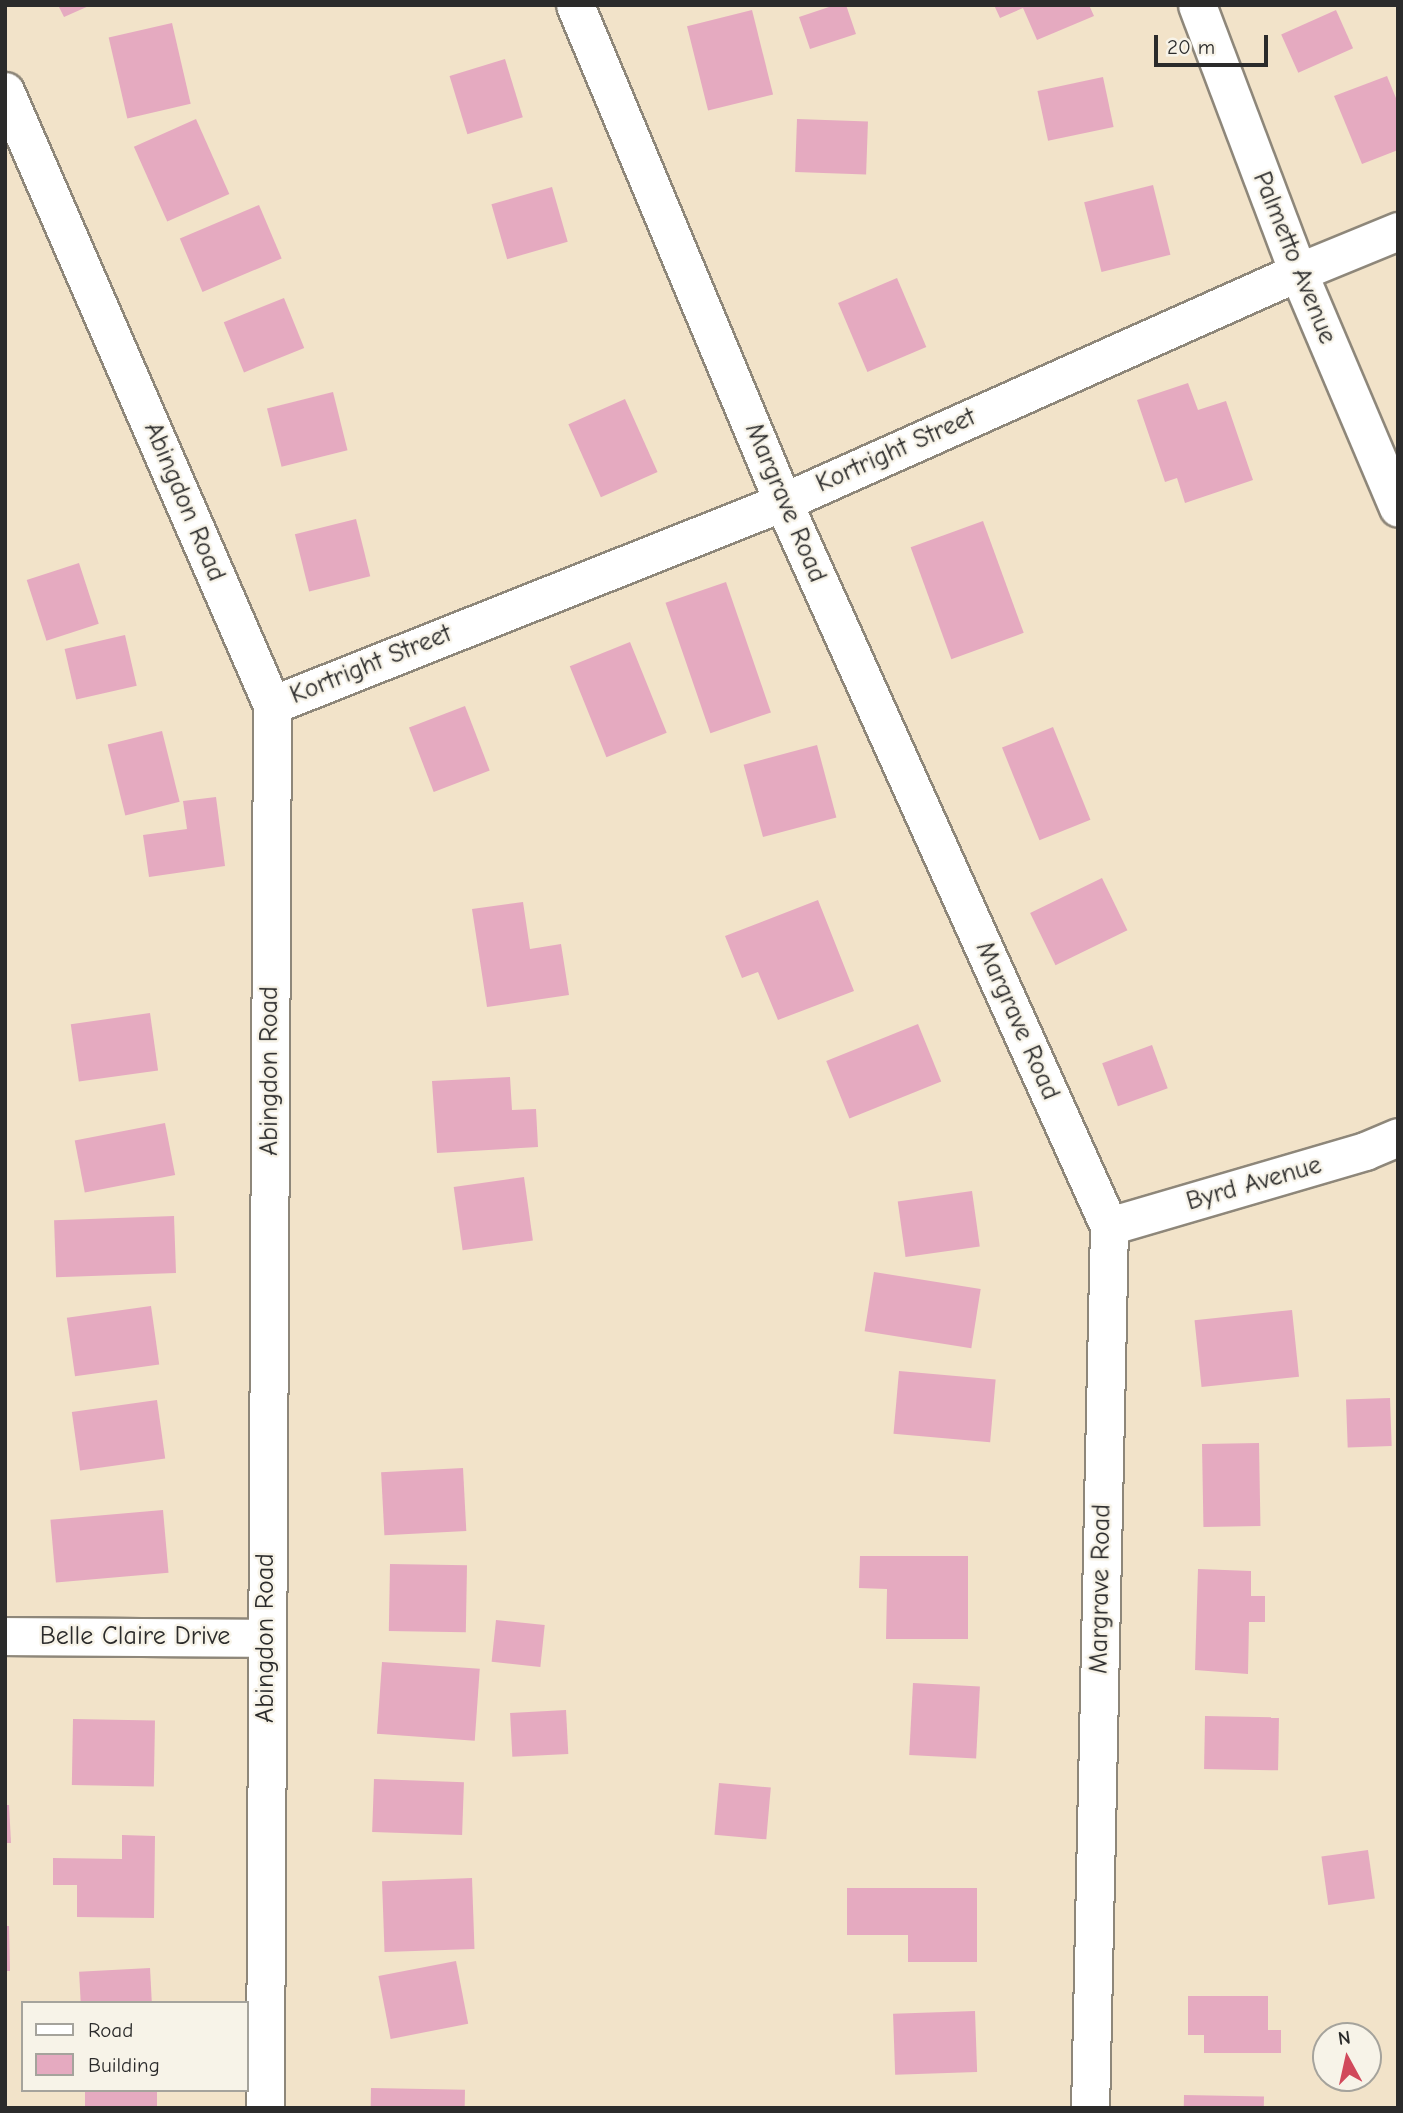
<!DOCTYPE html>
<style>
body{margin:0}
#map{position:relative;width:1403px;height:2113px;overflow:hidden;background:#f2e3c9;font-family:"Comic Neue",sans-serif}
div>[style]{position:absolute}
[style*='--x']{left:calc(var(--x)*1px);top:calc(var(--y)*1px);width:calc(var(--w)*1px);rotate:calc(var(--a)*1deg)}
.building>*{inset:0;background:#e5aac0;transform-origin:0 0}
.roads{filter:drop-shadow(2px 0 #8e877a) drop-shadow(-2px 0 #8e877a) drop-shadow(0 2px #8e877a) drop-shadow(0 -2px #8e877a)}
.minor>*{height:37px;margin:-18.5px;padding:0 18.5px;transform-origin:18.5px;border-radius:18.5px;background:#fff}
span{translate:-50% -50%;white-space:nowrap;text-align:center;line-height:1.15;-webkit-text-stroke:5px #f7f3e8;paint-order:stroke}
.street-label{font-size:26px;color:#2b2b2b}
.frame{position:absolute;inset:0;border:7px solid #2b2b2b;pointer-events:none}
.legend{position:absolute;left:21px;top:2001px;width:228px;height:91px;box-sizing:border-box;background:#f7f3e8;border:2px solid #a5a39c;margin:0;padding:9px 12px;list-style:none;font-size:21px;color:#2b2b2b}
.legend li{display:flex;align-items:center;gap:14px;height:35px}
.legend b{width:35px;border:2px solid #a5a39c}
.north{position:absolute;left:1312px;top:2022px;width:70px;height:70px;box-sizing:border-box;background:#f7f3e8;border:2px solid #a5a39c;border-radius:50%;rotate:352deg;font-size:19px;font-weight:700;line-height:28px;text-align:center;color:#2b2b2b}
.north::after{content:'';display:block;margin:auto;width:24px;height:32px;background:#d1495b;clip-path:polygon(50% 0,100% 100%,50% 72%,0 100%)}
.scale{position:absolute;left:1154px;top:35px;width:114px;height:32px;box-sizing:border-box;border:4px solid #2b2b2b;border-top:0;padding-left:9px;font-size:21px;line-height:24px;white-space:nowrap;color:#2b2b2b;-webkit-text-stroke:5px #f7f3e8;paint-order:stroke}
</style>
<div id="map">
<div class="building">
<i style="clip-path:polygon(58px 5px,91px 5px,64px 17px)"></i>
<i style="clip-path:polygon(835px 5px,846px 5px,856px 34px,810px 49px,799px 17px)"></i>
<i style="clip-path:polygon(994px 5px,1089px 5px,1094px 16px,1037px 40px,1023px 8px,1000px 18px)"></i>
<i style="left:752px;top:10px;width:87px;height:67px;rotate:76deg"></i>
<i style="left:1336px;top:10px;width:42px;height:60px;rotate:66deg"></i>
<i style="left:172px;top:23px;width:83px;height:65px;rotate:77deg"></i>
<i style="left:505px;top:59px;width:61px;height:58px;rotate:73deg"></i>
<i style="clip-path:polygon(1387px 76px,1398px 103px,1398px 150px,1362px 164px,1334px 96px)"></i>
<i style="left:1103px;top:77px;width:51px;height:67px;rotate:78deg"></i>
<i style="left:196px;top:119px;width:82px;height:68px;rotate:66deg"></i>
<i style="left:797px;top:119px;width:71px;height:53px;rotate:2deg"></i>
<i style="left:1153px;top:185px;width:72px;height:71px;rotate:76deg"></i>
<i style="left:552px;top:187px;width:57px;height:63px;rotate:74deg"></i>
<i style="left:259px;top:205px;width:58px;height:86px;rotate:67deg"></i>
<i style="left:897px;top:278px;width:75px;height:64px;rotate:67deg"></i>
<i style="left:284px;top:298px;width:54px;height:65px;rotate:68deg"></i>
<i style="clip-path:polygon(1188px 383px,1198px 410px,1226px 401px,1253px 480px,1185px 503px,1177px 478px,1165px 482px,1137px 400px)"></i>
<i style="left:333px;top:392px;width:60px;height:68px;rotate:76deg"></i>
<i style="left:625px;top:399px;width:80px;height:62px;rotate:66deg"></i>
<i style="left:356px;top:519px;width:59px;height:63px;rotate:76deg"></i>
<i style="left:983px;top:521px;width:119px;height:77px;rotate:70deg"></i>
<i style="left:79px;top:563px;width:64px;height:55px;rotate:72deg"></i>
<i style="left:726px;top:582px;width:138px;height:64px;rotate:71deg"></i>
<i style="left:125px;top:635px;width:52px;height:62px;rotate:77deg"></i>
<i style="left:630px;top:642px;width:98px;height:65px;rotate:68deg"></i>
<i style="left:465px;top:706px;width:69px;height:60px;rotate:69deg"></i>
<i style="left:1053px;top:727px;width:100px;height:55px;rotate:68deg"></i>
<i style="left:162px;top:731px;width:73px;height:56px;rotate:76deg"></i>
<i style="left:817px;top:745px;width:75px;height:76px;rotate:75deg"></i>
<i style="clip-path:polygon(216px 797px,225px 866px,149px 877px,143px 835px,187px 829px,183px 801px)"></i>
<i style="left:1102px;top:878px;width:58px;height:80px;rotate:64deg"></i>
<i style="clip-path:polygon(818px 900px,854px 991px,778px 1020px,758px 972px,742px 978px,725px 936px)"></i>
<i style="clip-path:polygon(523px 902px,530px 949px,561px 944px,569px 995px,487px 1007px,472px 909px)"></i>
<i style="left:150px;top:1013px;width:58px;height:80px;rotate:82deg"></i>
<i style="left:918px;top:1024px;width:62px;height:99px;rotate:68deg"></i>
<i style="left:1152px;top:1045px;width:46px;height:53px;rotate:70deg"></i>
<i style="clip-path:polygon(510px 1077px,512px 1110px,536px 1109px,538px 1147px,437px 1153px,432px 1081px)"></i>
<i style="left:165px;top:1123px;width:53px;height:92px;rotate:79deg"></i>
<i style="left:524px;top:1177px;width:64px;height:71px;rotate:82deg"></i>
<i style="left:972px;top:1191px;width:56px;height:75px;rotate:82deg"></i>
<i style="left:174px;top:1216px;width:57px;height:120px;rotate:88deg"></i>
<i style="left:874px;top:1272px;width:108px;height:60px;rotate:9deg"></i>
<i style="left:151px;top:1306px;width:59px;height:85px;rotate:82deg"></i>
<i style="left:1292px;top:1310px;width:67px;height:98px;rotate:84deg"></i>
<i style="left:899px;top:1371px;width:97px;height:63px;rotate:5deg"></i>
<i style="left:1390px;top:1398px;width:48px;height:44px;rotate:88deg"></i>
<i style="left:157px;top:1400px;width:59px;height:86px;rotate:82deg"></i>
<i style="left:1259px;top:1443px;width:83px;height:57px;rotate:89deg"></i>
<i style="left:463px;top:1468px;width:63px;height:82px;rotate:87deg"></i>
<i style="left:163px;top:1510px;width:63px;height:113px;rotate:85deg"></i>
<i style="clip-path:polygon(860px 1556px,968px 1556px,968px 1639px,886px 1639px,887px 1589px,859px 1588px)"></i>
<i style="left:390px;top:1564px;width:77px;height:67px;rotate:1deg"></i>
<i style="clip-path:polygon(1198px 1569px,1251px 1571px,1251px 1596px,1265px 1596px,1265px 1622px,1249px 1622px,1248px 1674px,1195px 1670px)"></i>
<i style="left:496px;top:1620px;width:49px;height:42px;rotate:6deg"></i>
<i style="left:382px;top:1662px;width:98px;height:72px;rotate:4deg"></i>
<i style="left:913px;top:1683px;width:67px;height:72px;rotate:3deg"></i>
<i style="left:566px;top:1710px;width:44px;height:56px;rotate:87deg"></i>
<i style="left:1205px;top:1716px;width:74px;height:53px;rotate:1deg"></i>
<i style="left:73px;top:1719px;width:82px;height:66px;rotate:1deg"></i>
<i style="left:374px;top:1779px;width:90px;height:53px;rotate:2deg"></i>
<i style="left:719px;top:1783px;width:52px;height:52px;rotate:5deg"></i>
<i style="clip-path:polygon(5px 1805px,9px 1805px,11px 1843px,5px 1843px)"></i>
<i style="clip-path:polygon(122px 1835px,155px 1836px,154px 1918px,77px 1917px,77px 1885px,53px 1885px,53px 1858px,122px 1859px)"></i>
<i style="left:1368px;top:1850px;width:49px;height:47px;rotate:82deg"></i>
<i style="left:472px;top:1878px;width:71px;height:90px;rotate:88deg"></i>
<i style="clip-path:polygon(847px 1888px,977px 1888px,977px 1962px,908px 1962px,908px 1935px,847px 1935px)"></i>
<i style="clip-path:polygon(5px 1926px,9px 1926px,10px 1971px,5px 1971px)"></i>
<i style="left:456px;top:1961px;width:64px;height:79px;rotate:79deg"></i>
<i style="left:150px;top:1968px;width:35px;height:71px;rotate:87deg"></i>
<i style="clip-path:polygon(1188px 1996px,1268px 1996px,1268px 2030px,1281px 2030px,1281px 2053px,1204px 2053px,1204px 2035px,1188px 2035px)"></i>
<i style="left:975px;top:2011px;width:61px;height:82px;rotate:88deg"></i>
<i style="left:371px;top:2088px;width:94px;height:20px;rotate:1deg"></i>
<i style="left:85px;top:2090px;width:72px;height:18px"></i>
<i style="left:1184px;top:2095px;width:80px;height:13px;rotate:1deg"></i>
</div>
<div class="roads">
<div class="minor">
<i style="--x:575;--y:5;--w:539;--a:67.29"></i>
<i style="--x:783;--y:502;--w:794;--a:65.76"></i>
<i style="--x:1109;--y:1226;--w:882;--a:91.23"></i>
<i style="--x:1197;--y:5;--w:285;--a:69.3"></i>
<i style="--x:1298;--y:272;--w:256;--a:67"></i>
<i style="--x:5;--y:91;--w:670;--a:66.5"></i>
<i style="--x:272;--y:705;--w:1403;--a:90.29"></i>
<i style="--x:272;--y:705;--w:550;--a:-21.67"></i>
<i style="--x:783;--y:502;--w:564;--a:-24.07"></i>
<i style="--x:1298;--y:272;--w:108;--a:-22.3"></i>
<i style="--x:1109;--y:1226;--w:267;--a:-16.3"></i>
<i style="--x:1365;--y:1151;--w:36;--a:-23"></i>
<i style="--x:5;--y:1636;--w:261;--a:0.4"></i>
</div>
</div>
<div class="street-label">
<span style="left:1294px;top:258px;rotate:68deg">Palmetto Avenue</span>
<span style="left:896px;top:451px;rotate:-24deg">Kortright Street</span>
<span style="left:184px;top:502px;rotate:67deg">Abingdon Road</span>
<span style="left:785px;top:503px;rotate:67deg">Margrave Road</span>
<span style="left:371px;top:665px;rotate:-22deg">Kortright Street</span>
<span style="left:1017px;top:1021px;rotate:66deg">Margrave Road</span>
<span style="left:270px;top:1071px;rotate:-90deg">Abingdon Road</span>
<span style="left:1254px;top:1184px;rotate:-16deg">Byrd Avenue</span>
<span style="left:1101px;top:1589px;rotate:-89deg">Margrave Road</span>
<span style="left:135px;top:1637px">Belle Claire Drive</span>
<span style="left:266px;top:1638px;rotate:-90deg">Abingdon Road</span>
</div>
<div class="frame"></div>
<ul class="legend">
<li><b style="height:9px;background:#fff"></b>Road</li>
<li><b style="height:19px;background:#e5aac0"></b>Building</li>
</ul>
<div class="north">N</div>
<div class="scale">20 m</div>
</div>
